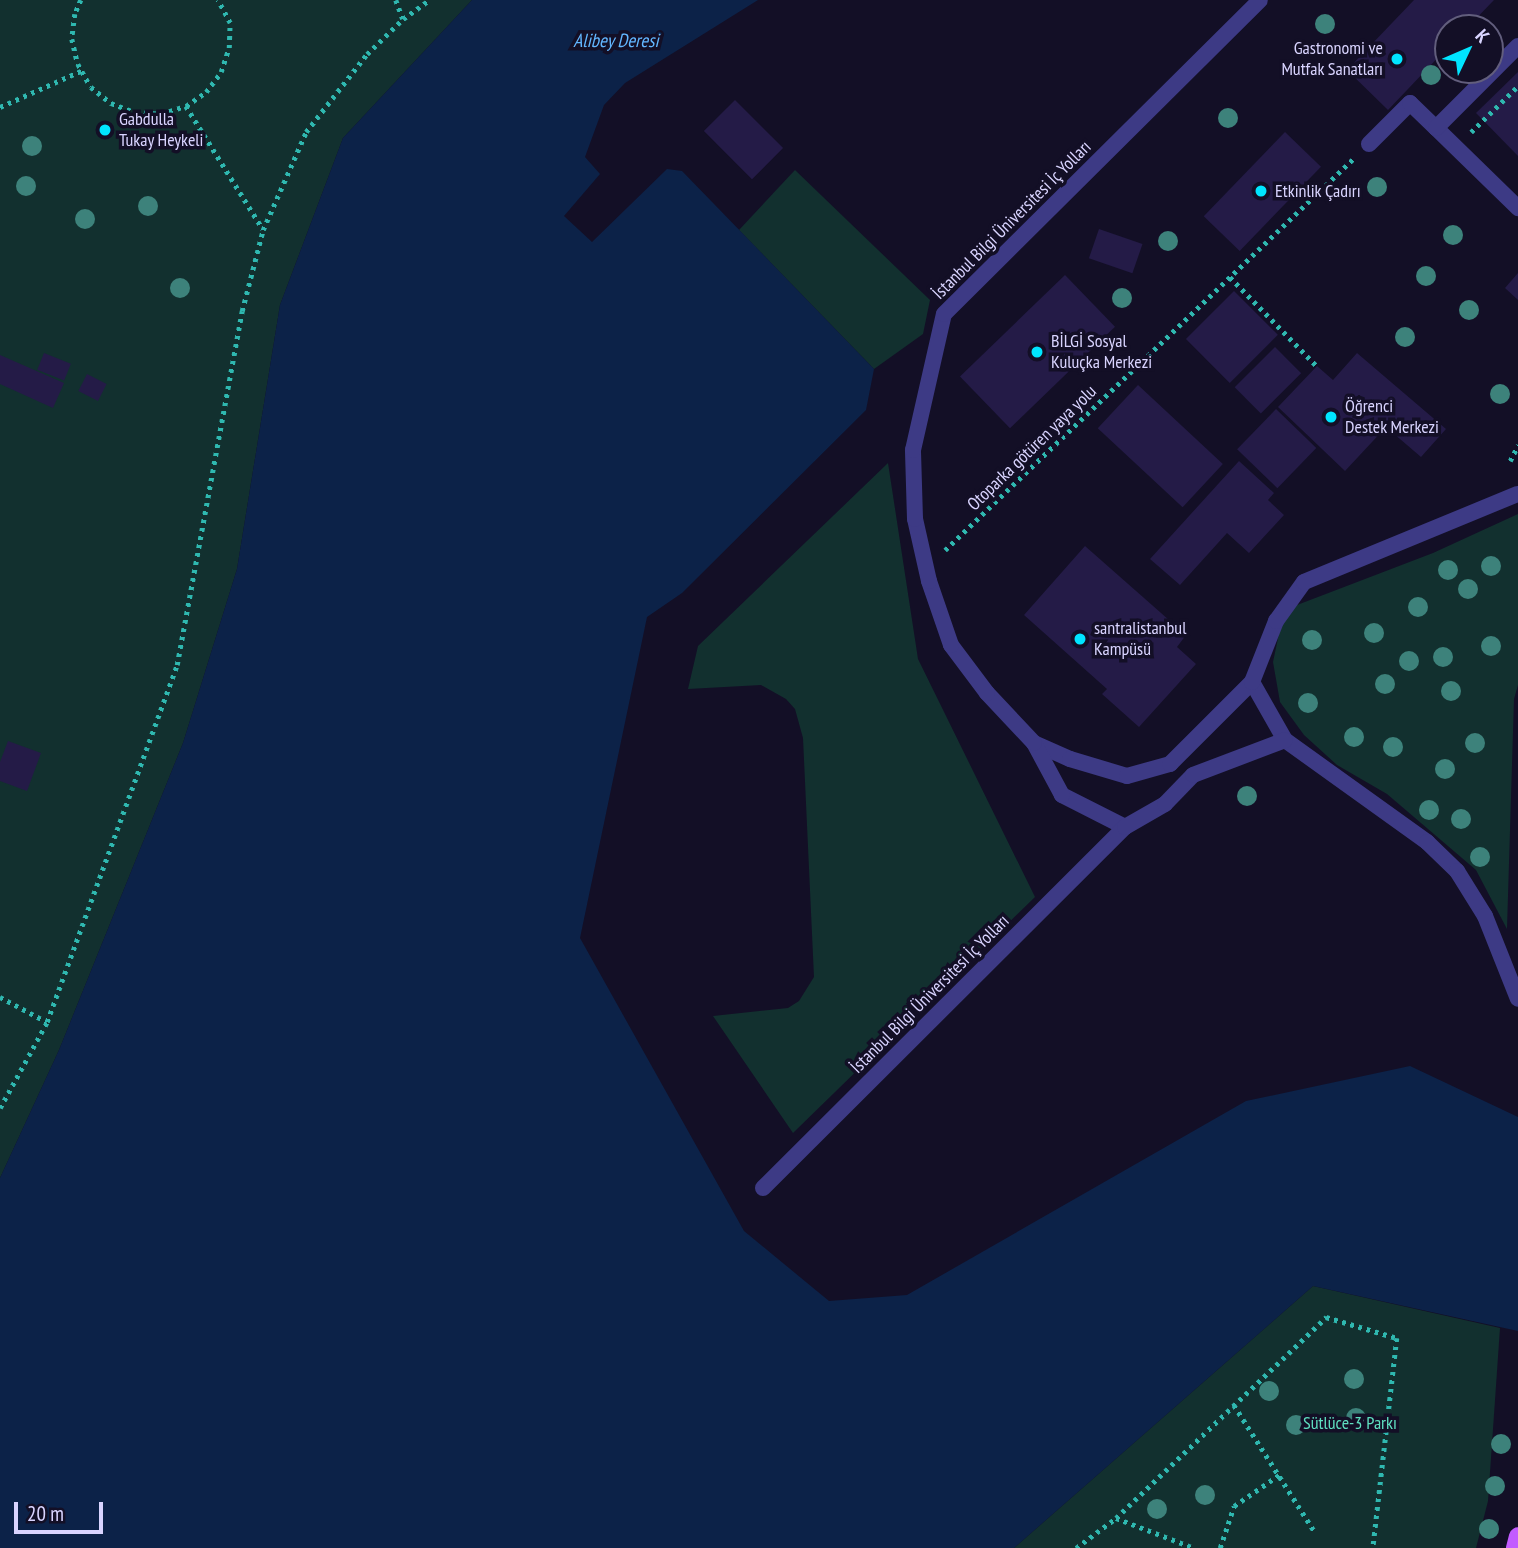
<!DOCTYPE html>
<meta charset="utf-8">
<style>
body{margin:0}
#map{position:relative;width:1518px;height:1548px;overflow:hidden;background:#130f26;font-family:"PT Sans Narrow",sans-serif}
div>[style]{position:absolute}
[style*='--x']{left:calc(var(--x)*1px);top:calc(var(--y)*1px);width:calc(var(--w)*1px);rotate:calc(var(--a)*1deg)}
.green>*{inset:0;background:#12302f}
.water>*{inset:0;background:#0c2248}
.building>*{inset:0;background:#241b47;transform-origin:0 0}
.path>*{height:4.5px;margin-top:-2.25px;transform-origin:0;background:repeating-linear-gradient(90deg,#2fb8b0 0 3.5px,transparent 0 8.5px)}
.service>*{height:16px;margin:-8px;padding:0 8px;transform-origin:8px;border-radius:8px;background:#3d3a85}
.primary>*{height:18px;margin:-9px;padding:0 9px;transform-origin:9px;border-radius:9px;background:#c25bff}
.trees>*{width:20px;height:20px;margin:-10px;border-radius:50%;background:#3d827b}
.dots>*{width:19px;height:19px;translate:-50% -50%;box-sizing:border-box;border:4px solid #130f26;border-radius:50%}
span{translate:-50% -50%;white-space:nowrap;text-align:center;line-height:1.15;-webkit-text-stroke:7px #130f26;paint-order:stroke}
.poi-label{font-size:18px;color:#d9d4ff}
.right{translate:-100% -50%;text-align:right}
.left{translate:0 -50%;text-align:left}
.street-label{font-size:18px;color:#d9d4ff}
.park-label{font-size:18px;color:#5fe0c0}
.water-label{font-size:19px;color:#62b6ff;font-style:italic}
.north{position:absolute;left:1434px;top:14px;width:70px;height:70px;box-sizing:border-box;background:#130f26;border:2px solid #625e7d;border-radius:50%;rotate:46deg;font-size:19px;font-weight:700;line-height:28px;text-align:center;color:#d9d4ff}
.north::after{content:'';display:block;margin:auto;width:24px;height:32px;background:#00e5ff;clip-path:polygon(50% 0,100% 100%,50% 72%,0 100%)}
.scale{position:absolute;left:14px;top:1502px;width:89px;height:32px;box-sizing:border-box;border:4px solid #d9d4ff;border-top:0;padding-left:9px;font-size:21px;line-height:24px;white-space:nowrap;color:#d9d4ff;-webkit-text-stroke:5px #130f26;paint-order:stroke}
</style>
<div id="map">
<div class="green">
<i style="clip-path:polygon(0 0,472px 0,343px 138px,280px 305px,237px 569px,183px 743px,59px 1050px,0 1178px)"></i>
<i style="clip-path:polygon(795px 170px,930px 300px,923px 334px,874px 369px,739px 230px)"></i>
<i style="clip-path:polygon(888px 463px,918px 659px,1035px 897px,793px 1133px,713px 1016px,788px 1008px,799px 1001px,814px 977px,803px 738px,795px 709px,786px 699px,761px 685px,688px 689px,698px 646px)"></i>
<i style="clip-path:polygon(1518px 514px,1518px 685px,1514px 699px,1507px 929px,1476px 870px,1387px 794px,1337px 765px,1304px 735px,1280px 702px,1273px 662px,1284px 610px,1433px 553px)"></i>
<i style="clip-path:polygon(1313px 1286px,1500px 1328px,1488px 1501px,1476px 1548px,1014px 1548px)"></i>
</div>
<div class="water">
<i style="clip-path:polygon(472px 0,758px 0,625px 83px,604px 105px,585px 157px,600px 174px,564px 216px,592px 242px,667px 169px,682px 171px,874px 369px,866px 410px,682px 593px,647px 617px,580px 938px,744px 1231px,829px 1301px,907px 1295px,1246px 1101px,1410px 1066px,1518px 1117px,1518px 1331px,1313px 1286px,1014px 1548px,0 1548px,0 1178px,59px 1050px,183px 743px,237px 569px,280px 305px,343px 138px)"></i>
</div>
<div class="building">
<i style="clip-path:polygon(1414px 0,1494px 0,1467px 28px,1448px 28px,1448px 47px,1388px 110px,1347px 70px)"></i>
<i style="clip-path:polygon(1518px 72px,1518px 156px,1476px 113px)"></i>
<i style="left:735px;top:100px;width:68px;height:44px;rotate:45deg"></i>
<i style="left:1285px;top:132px;width:50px;height:117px;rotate:44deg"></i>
<i style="left:1099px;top:229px;width:46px;height:31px;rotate:19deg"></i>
<i style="clip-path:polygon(1518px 273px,1518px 300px,1505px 288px)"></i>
<i style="left:1065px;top:275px;width:72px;height:146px;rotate:46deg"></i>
<i style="left:1234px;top:291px;width:62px;height:68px;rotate:45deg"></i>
<i style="left:1275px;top:347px;width:37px;height:57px;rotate:45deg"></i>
<i style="left:44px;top:353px;width:29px;height:18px;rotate:22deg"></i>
<i style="clip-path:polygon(1357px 353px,1446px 429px,1421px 457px,1386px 427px,1345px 471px,1278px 407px,1317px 366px,1333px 380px)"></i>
<i style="clip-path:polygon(0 355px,64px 383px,53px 408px,0 384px)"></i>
<i style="left:87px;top:374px;width:22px;height:19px;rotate:27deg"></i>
<i style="left:1138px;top:385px;width:116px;height:59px;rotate:43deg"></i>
<i style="left:1276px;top:409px;width:56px;height:56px;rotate:44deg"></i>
<i style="clip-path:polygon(1239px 461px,1274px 493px,1268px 500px,1284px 515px,1249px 553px,1227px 533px,1180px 585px,1150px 559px)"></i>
<i style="clip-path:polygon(1085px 546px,1186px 635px,1177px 647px,1196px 664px,1139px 727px,1102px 694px,1107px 689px,1024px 615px)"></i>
<i style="clip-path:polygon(8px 741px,41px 753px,27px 791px,0 781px,0 762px)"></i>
</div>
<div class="path">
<i style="--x:81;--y:0;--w:15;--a:113"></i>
<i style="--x:75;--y:14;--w:25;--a:97"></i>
<i style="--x:72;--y:39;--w:26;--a:77"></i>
<i style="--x:78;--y:64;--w:26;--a:61"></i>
<i style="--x:91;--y:87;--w:26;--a:39"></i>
<i style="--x:111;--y:103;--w:26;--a:21"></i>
<i style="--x:135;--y:112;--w:26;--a:4"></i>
<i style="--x:161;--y:114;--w:26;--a:-18"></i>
<i style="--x:186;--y:106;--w:24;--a:-35"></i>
<i style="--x:206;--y:92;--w:25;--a:-53"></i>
<i style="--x:221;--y:72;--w:25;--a:-72"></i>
<i style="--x:229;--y:48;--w:25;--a:-88"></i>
<i style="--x:230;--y:23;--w:26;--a:-118"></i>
<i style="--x:396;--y:0;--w:20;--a:70"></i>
<i style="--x:1472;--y:22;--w:8;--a:45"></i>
<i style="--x:186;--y:106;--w:145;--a:58"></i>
<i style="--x:0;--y:107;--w:89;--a:-24"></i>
<i style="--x:1471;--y:132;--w:66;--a:-44.4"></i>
<i style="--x:1230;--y:277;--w:124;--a:45.7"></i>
<i style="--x:1510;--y:461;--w:18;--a:-63"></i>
<i style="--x:945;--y:550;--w:565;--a:-43.78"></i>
<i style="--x:0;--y:997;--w:53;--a:28"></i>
<i style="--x:0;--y:1108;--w:98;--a:-61.3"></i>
<i style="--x:47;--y:1022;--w:380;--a:-70"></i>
<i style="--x:177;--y:665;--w:360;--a:-79.6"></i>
<i style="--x:242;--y:311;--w:84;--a:-75.5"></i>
<i style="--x:263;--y:230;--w:107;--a:-66.3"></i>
<i style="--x:306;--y:132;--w:99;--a:-52"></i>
<i style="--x:367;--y:54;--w:50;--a:-44.2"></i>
<i style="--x:403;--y:19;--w:32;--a:-36"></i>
<i style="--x:1234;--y:1405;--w:151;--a:57.5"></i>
<i style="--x:1116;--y:1518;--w:84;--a:21"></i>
<i style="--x:1076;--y:1548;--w:50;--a:-36.9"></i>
<i style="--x:1116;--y:1518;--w:291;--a:-43.7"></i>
<i style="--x:1326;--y:1317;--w:74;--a:16.5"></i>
<i style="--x:1397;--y:1338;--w:211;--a:96.5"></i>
<i style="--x:1220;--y:1548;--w:44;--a:-71.6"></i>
<i style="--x:1234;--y:1506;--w:55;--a:-34.6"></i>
</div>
<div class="service">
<i style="--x:1436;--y:128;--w:115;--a:44.3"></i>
<i style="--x:1369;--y:144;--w:58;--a:-45"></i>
<i style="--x:1410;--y:103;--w:36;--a:44"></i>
<i style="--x:1436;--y:128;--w:116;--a:-45"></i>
<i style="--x:1252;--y:682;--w:67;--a:60.4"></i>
<i style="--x:1285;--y:740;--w:175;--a:35.7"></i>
<i style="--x:1427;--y:842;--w:42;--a:44"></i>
<i style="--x:1457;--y:871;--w:53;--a:58.1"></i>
<i style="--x:1485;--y:916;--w:89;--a:68.3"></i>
<i style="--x:1034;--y:743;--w:39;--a:24"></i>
<i style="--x:1070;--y:759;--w:59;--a:16.6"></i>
<i style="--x:1127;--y:776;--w:45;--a:-15.6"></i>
<i style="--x:1170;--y:764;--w:116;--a:-45"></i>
<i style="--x:1252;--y:682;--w:66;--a:-68.5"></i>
<i style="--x:1276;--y:621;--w:48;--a:-54.3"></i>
<i style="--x:1304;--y:582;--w:231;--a:-22.4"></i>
<i style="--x:1125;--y:827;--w:71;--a:-153.1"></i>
<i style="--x:1062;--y:795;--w:59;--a:-118.3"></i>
<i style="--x:1034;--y:743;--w:69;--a:-133.2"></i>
<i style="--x:987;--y:693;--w:60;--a:-126.9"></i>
<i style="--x:951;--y:645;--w:68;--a:-109"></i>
<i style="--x:929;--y:581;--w:64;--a:-102.7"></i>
<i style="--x:915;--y:519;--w:69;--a:-91.7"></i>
<i style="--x:913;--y:450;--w:139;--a:-77.2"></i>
<i style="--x:944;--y:314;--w:445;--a:-44.8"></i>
<i style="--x:763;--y:1188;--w:511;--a:-44.92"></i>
<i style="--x:1125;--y:827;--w:46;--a:-29.9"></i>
<i style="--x:1165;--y:804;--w:40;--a:-46"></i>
<i style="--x:1193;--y:775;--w:98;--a:-20.8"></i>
</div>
<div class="primary">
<i style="--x:1515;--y:1548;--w:12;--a:-76"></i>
</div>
<div class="trees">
<i style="left:1325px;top:24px"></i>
<i style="left:1431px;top:75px"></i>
<i style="left:1228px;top:118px"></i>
<i style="left:32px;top:146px"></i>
<i style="left:26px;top:186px"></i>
<i style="left:1377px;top:187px"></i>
<i style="left:148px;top:206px"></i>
<i style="left:85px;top:219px"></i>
<i style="left:1453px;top:235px"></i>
<i style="left:1168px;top:241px"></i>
<i style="left:1426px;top:276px"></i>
<i style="left:180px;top:288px"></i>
<i style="left:1122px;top:298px"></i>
<i style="left:1469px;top:310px"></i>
<i style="left:1405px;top:337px"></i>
<i style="left:1500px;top:394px"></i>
<i style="left:1491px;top:566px"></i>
<i style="left:1448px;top:570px"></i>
<i style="left:1468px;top:589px"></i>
<i style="left:1418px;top:607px"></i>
<i style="left:1374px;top:633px"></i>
<i style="left:1312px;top:640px"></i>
<i style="left:1491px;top:646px"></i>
<i style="left:1443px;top:657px"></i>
<i style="left:1409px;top:661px"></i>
<i style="left:1385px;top:684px"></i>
<i style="left:1451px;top:691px"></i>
<i style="left:1308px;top:703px"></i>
<i style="left:1354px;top:737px"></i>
<i style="left:1475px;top:743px"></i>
<i style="left:1393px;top:747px"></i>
<i style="left:1445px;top:769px"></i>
<i style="left:1247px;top:796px"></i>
<i style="left:1429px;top:810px"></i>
<i style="left:1461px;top:819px"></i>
<i style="left:1480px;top:857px"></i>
<i style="left:1354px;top:1379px"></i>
<i style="left:1269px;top:1391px"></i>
<i style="left:1356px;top:1418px"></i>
<i style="left:1296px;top:1425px"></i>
<i style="left:1501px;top:1444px"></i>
<i style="left:1495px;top:1486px"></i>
<i style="left:1205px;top:1495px"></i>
<i style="left:1157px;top:1509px"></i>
<i style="left:1489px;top:1529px"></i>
</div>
<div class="dots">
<i style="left:1397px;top:59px;background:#00e5ff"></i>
<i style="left:105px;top:130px;background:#00e5ff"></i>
<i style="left:1261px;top:191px;background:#00e5ff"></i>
<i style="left:1037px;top:352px;background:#00e5ff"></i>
<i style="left:1331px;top:417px;background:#00e5ff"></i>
<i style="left:1080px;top:639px;background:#00e5ff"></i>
</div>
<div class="poi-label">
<span class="right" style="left:1383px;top:59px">Gastronomi ve<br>Mutfak Sanatları</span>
<span class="left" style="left:119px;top:130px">Gabdulla<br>Tukay Heykeli</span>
<span class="left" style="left:1275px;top:191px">Etkinlik Çadırı</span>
<span class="left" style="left:1051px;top:352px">BİLGİ Sosyal<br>Kuluçka Merkezi</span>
<span class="left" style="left:1345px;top:417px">Öğrenci<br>Destek Merkezi</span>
<span class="left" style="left:1094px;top:639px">santralistanbul<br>Kampüsü</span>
</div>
<div class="street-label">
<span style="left:1012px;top:220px;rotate:-45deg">İstanbul Bilgi Üniversitesi İç Yolları</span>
<span style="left:1032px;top:448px;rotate:-44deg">Otoparka götüren yaya yolu</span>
<span style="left:930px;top:994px;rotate:-45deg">İstanbul Bilgi Üniversitesi İç Yolları</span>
</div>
<div class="park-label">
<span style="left:1350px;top:1423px">Sütlüce-3 Parkı</span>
</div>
<div class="water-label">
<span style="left:616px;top:41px">Alibey Deresi</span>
</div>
<div class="north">K</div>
<div class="scale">20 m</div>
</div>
